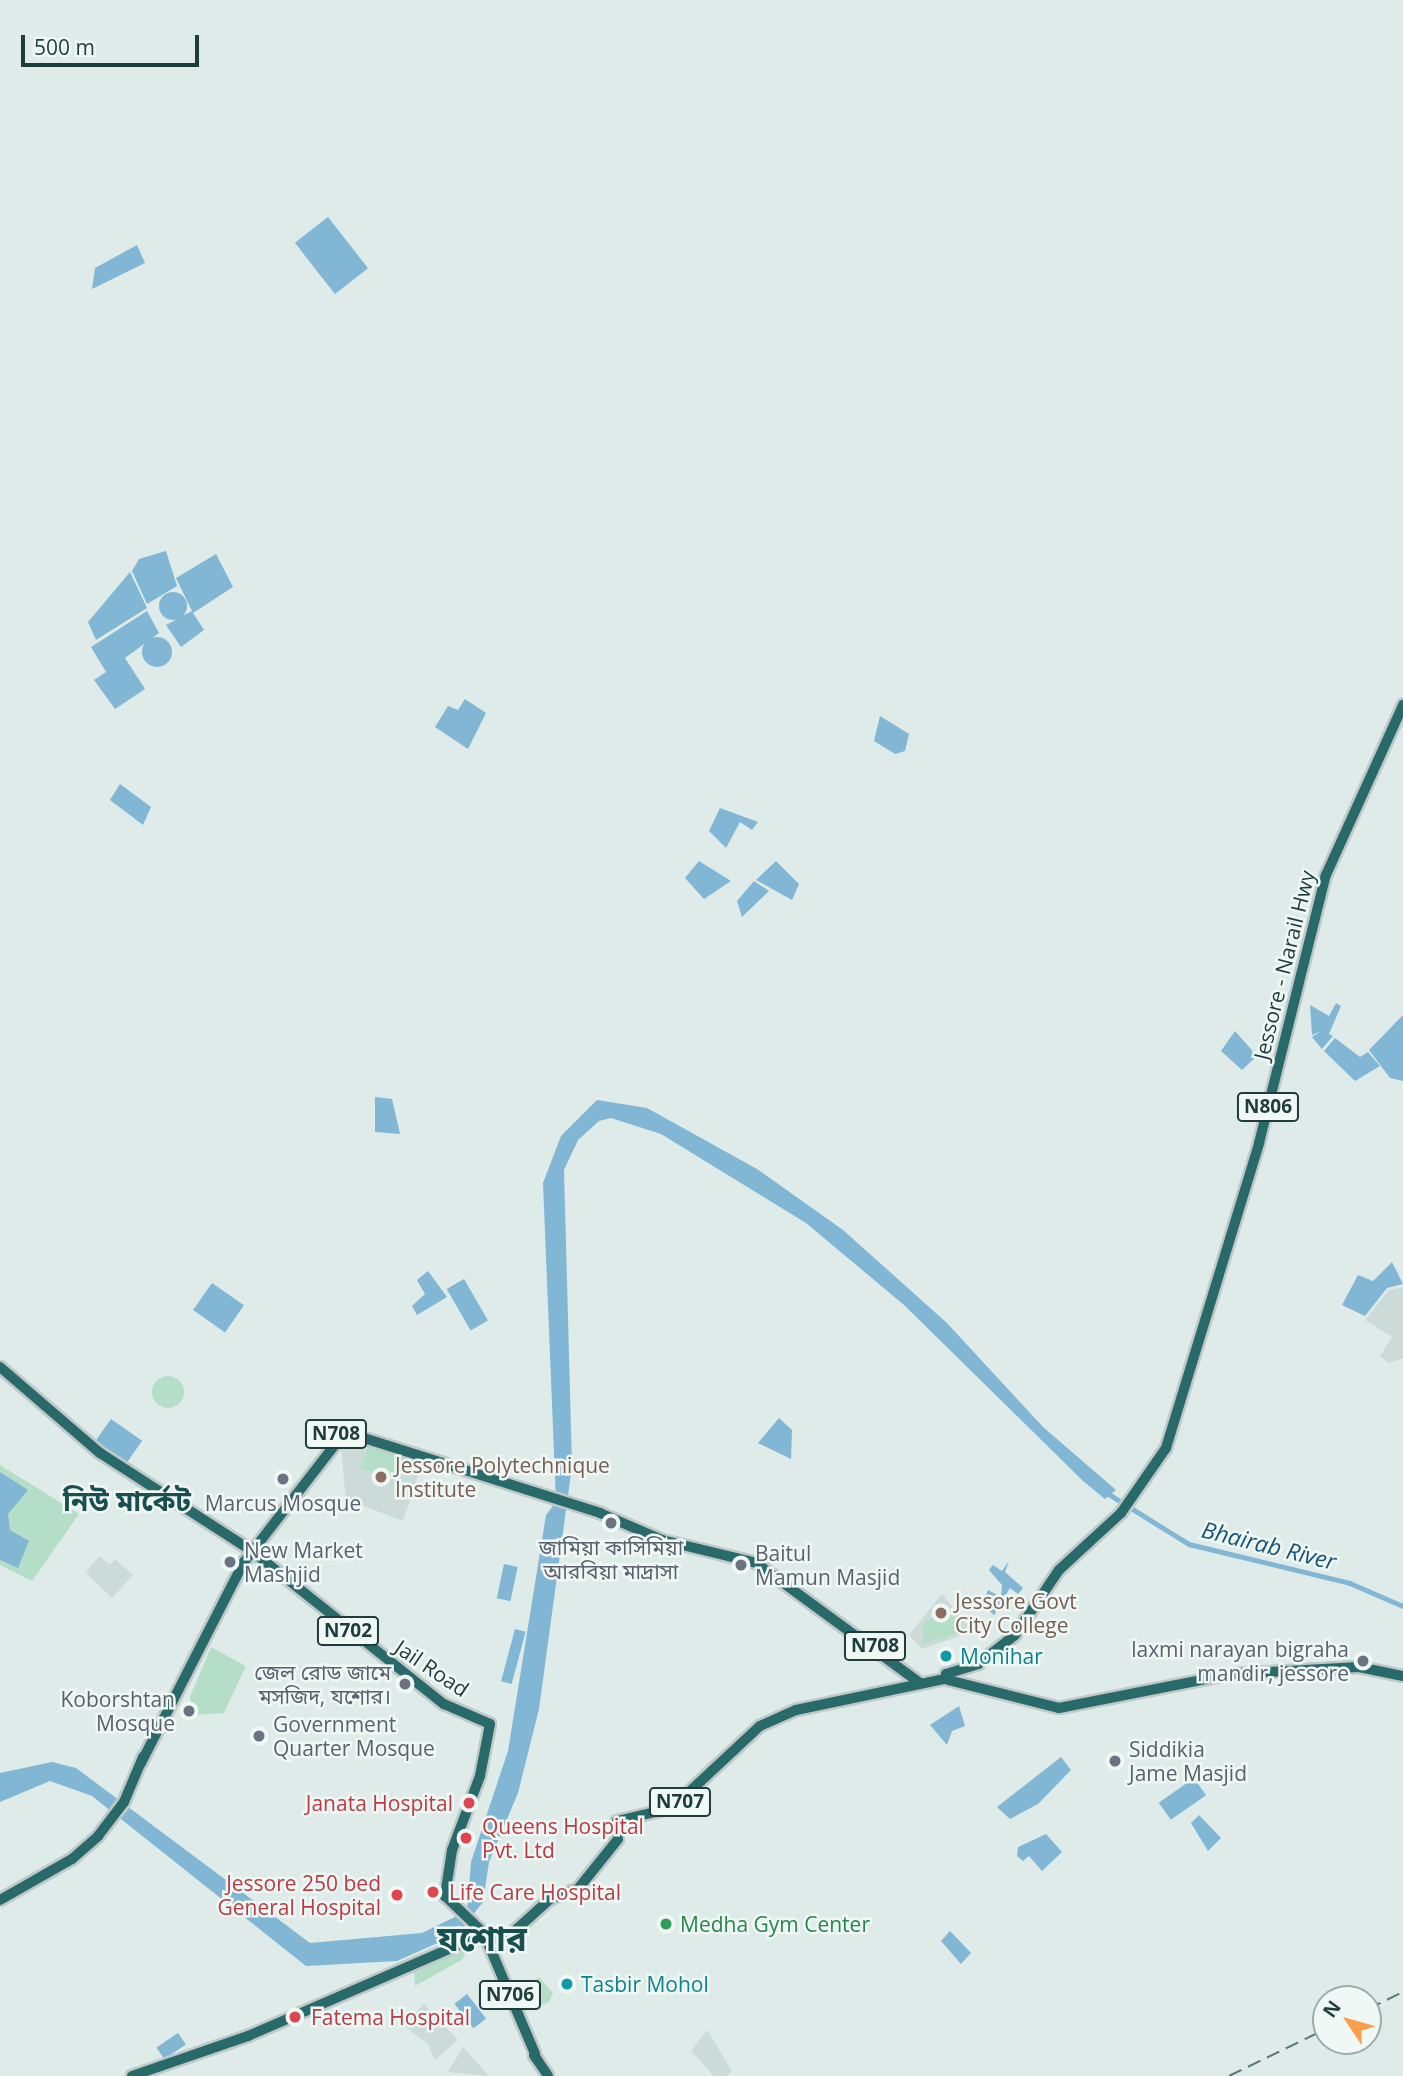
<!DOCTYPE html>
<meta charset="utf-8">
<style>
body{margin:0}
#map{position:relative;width:1403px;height:2076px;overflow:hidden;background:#deebe8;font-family:"Open Sans","Noto Sans Bengali",sans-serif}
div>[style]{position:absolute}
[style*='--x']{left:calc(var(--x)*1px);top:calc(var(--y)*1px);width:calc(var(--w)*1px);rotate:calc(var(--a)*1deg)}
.built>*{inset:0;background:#ccdbd8}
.green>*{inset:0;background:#b5dec9}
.round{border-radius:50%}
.water>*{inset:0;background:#81b6d5;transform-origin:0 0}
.river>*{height:4.5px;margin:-2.25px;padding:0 2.25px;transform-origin:2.25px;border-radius:2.25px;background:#81b6d5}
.roads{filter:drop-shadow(2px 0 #c0c8c8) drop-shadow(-2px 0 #c0c8c8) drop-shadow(0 2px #c0c8c8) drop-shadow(0 -2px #c0c8c8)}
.highway>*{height:10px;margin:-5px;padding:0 5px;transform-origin:5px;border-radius:5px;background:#28696a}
.rail>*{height:2px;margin-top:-1px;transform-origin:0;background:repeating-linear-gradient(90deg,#587877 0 14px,transparent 0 21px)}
.dots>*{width:19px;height:19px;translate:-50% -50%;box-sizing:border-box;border:4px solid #eff8f5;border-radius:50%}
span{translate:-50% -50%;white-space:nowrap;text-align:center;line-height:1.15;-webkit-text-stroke:5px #eff8f5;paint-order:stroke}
.shield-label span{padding:2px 5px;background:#eff8f5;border:2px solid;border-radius:5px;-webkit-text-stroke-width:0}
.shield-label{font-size:19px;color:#1e3c3b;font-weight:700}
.street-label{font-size:21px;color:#1e3c3b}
.education-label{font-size:21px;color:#785e54}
.left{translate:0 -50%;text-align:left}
.worship-label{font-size:21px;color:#5b616d}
.right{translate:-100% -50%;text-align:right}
.culture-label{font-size:21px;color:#0d838f}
.health-label{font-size:21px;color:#be3a42}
.leisure-label{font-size:21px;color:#27864d}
.water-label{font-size:23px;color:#15547c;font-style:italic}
.district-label{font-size:28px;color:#194f4e;font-weight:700}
.town-label{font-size:35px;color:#194f4e;font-weight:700}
.north{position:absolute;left:1312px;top:1985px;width:70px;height:70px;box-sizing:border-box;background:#eff8f5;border:2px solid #9badab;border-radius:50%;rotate:306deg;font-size:19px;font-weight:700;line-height:28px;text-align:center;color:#1e3c3b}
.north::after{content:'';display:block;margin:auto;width:24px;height:32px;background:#fd9e4b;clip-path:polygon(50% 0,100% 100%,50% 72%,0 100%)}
.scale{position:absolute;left:21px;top:35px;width:178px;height:32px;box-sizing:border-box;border:4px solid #1e3c3b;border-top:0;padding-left:9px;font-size:21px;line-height:24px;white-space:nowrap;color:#1e3c3b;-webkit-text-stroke:5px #eff8f5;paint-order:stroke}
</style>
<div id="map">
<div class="built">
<i style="clip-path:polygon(1403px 1287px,1403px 1358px,1389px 1363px,1380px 1356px,1392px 1337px,1365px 1320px,1389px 1290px)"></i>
<i style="clip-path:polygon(355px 1437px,423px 1461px,403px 1521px,346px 1499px,340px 1439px)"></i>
<i style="clip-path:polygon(99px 1556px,110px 1565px,115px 1559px,133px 1575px,112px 1598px,86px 1573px)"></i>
<i style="clip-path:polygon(942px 1594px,968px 1626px,959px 1636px,922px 1649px,909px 1635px)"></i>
<i style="clip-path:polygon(424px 2004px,458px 2040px,435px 2060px,427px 2043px,404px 2026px)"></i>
<i style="clip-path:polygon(707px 2030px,732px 2071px,727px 2076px,714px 2076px,691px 2051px)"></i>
<i style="clip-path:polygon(463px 2047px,489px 2076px,448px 2072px)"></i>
</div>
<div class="green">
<i class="round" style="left:152px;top:1376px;width:32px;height:32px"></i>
<i style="clip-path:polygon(369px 1445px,404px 1458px,396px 1477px,360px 1469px)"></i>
<i style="clip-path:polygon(0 1465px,79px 1514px,32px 1581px,0 1565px)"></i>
<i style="clip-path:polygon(943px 1608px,961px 1625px,957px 1633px,924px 1644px,922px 1626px)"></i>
<i style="clip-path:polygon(211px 1647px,246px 1666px,224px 1713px,193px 1715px,190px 1697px)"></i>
<i style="clip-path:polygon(468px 1945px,463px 1959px,415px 1986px,414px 1968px)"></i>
<i style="clip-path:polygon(539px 1977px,553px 1993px,549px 2002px,517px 2014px,511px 1997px)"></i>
</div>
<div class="water">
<i style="left:328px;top:217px;width:65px;height:42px;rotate:52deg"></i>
<i style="clip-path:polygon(137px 245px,145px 263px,92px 289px,95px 268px)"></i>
<i style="clip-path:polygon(166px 551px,177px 586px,147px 604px,132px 571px,139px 559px)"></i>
<i style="clip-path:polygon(216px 554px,233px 587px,193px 613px,204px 630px,181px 647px,166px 625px,192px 611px,176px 578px)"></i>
<i style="clip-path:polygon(130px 572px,147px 608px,96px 640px,88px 622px)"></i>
<i class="round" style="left:159px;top:592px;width:28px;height:28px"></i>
<i style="clip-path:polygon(147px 611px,159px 633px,125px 658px,145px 689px,115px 709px,94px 680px,106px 672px,91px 647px)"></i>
<i class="round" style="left:142px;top:637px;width:30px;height:30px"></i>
<i style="clip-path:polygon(465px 699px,486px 713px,468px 749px,435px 727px,448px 706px,458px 710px)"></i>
<i style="clip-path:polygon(880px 716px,909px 734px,905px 751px,895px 754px,874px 741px)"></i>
<i style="clip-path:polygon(120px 784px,151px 807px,143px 825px,110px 800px)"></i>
<i style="clip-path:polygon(720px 808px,758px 822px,752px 830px,740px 822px,726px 848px,709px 831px)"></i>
<i style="clip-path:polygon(699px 861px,731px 881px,704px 899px,685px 878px)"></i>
<i style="clip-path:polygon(776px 861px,799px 884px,792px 900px,756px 880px)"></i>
<i style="clip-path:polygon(754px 881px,769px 891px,742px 917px,737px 901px)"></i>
<i style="clip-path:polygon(1336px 1003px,1341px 1006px,1329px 1034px,1333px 1036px,1322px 1049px,1312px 1037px,1321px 1031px,1312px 1035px,1310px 1005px,1329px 1016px)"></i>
<i style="clip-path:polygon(1403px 1015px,1403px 1081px,1390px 1078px,1369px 1050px)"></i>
<i style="clip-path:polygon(1235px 1031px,1257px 1056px,1242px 1070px,1221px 1051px)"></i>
<i style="clip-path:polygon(1335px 1038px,1360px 1057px,1368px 1052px,1380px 1066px,1355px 1081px,1324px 1051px)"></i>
<i style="clip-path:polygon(375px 1097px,392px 1099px,400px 1134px,375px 1132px)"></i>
<i style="clip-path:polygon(597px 1100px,647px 1108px,757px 1169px,843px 1230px,947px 1323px,1043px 1427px,1116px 1490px,1105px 1499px,1083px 1481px,904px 1305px,806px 1223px,661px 1134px,611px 1118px,599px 1121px,578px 1140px,564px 1170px,572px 1466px,539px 1709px,518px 1793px,489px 1862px,483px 1902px,458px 1934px,397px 1961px,306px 1966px,92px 1796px,50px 1781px,0 1802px,0 1773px,52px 1762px,76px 1768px,310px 1943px,422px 1933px,467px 1911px,471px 1862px,508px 1751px,546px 1515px,556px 1502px,543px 1183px,561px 1136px)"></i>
<i style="clip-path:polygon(1392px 1262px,1403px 1284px,1387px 1288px,1365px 1316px,1342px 1305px,1358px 1275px,1373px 1281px)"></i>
<i style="clip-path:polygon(428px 1271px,447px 1297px,417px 1315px,412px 1306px,425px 1294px,417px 1280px)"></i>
<i style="left:464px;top:1279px;width:48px;height:20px;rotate:60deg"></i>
<i style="left:212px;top:1283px;width:39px;height:33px;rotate:35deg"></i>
<i style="clip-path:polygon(779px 1418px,792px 1430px,791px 1459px,758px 1443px)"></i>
<i style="left:111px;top:1419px;width:38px;height:27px;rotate:35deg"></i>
<i style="clip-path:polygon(0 1472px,28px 1490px,8px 1514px,10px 1530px,29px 1541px,18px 1568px,0 1560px)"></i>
<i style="clip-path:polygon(1009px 1561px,1005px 1572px,1023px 1588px,1018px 1594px,1010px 1588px,994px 1615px,982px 1604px,988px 1590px,1001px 1597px,1002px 1585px,989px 1570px,993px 1565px,1002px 1571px)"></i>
<i style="left:504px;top:1564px;width:14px;height:35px;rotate:12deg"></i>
<i style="left:515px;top:1629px;width:11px;height:54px;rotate:15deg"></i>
<i style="clip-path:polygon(959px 1706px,965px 1726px,952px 1731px,947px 1745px,930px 1725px)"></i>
<i style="clip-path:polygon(1061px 1757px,1071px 1770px,1038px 1804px,1010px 1819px,997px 1807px)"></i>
<i style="left:1194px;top:1778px;width:21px;height:43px;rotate:55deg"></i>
<i style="clip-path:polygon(1199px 1815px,1221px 1838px,1208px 1851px,1191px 1823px)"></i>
<i style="clip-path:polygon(1046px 1834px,1062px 1852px,1042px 1871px,1029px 1856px,1023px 1861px,1017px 1856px,1018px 1847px)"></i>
<i style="clip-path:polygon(950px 1931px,971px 1953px,961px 1964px,941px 1941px)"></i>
<i style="left:467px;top:1994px;width:31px;height:16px;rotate:52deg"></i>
<i style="left:178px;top:2033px;width:14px;height:26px;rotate:56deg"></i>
</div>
<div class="river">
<i style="--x:1107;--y:1493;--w:97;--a:31.9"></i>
<i style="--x:1189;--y:1544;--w:166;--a:13.6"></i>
<i style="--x:1350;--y:1583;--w:58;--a:23.5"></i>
</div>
<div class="roads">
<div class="highway">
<i style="--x:0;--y:1367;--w:132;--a:40.7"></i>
<i style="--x:100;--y:1453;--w:181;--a:32.8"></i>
<i style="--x:252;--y:1551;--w:246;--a:38.6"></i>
<i style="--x:444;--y:1704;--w:50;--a:23.5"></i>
<i style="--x:490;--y:1724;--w:53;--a:100.9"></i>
<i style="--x:480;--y:1776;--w:79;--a:110.7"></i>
<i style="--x:452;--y:1850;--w:47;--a:98.7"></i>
<i style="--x:445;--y:1896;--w:62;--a:43.7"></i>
<i style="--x:490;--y:1939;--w:18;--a:-6"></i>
<i style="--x:508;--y:1937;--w:57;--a:-42.1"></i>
<i style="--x:550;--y:1899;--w:30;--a:-20"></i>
<i style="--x:578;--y:1889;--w:64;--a:-51.3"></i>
<i style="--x:618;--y:1839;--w:18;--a:-93"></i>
<i style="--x:617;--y:1821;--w:57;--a:-13.3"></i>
<i style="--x:672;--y:1808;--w:120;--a:-43"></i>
<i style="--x:760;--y:1726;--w:39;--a:-24"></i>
<i style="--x:796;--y:1710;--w:152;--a:-11.8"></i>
<i style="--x:946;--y:1679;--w:5;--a:-90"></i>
<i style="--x:946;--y:1674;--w:34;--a:-17"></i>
<i style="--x:978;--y:1664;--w:47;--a:-38.1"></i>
<i style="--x:1015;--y:1635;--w:78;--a:-55.9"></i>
<i style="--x:1059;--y:1570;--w:84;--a:-42.6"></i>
<i style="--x:1121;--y:1513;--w:79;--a:-55.3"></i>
<i style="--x:1166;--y:1448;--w:319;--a:-73"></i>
<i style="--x:1259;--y:1143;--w:276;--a:-76"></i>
<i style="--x:1326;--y:875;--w:187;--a:-65.6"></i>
<i style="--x:948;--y:1680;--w:114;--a:14.2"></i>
<i style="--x:1059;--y:1708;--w:177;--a:-11.1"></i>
<i style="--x:1233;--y:1674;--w:126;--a:-3.2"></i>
<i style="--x:1359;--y:1667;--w:45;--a:11.6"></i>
<i style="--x:141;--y:1763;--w:226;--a:-62.9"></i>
<i style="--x:244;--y:1562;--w:165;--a:-52.2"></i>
<i style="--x:345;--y:1432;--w:268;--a:17.6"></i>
<i style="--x:600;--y:1513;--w:68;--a:23.5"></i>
<i style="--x:662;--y:1540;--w:97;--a:13.7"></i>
<i style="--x:756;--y:1563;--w:203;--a:36.2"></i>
<i style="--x:0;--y:1900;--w:83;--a:-29.7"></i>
<i style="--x:72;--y:1859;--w:35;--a:-41"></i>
<i style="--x:98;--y:1836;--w:43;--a:-52.6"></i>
<i style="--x:124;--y:1802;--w:49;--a:-67.1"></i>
<i style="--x:485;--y:1936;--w:128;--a:67"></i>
<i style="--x:538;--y:2061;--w:7;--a:-124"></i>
<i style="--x:534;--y:2055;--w:25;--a:56"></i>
<i style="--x:132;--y:2076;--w:123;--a:-19"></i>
<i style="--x:248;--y:2036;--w:247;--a:-23.4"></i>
</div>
</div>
<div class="rail">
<i style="--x:1368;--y:2009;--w:39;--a:-26"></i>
<i style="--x:1229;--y:2076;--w:108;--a:-25.9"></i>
</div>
<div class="dots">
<i style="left:381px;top:1477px;background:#8d6e63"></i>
<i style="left:283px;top:1479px;background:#6b7280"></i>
<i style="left:611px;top:1523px;background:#6b7280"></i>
<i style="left:230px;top:1562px;background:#6b7280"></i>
<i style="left:741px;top:1565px;background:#6b7280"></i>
<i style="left:941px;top:1613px;background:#8d6e63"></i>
<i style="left:946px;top:1656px;background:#0f9aa8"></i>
<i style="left:1363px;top:1661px;background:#6b7280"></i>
<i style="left:405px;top:1684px;background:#6b7280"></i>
<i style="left:189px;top:1711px;background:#6b7280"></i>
<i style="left:259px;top:1736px;background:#6b7280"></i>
<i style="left:1115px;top:1761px;background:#6b7280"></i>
<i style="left:469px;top:1803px;background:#e0444e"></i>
<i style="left:466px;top:1838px;background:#e0444e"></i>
<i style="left:433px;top:1892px;background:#e0444e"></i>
<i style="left:397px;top:1895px;background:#e0444e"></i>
<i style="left:666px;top:1924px;background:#2e9e5b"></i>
<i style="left:567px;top:1984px;background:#0f9aa8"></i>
<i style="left:295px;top:2017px;background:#e0444e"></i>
</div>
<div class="shield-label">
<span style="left:1268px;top:1107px">N806</span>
<span style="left:336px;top:1434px">N708</span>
<span style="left:348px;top:1631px">N702</span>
<span style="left:875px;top:1646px">N708</span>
<span style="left:680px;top:1802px">N707</span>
<span style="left:510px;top:1995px">N706</span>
</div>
<div class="street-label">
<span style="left:1284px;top:965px;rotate:-76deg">Jessore - Narail Hwy</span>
<span style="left:432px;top:1668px;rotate:34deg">Jail Road</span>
</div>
<div class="education-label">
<span class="left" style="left:395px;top:1477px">Jessore Polytechnique<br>Institute</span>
<span class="left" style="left:955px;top:1613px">Jessore Govt<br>City College</span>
</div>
<div class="worship-label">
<span style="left:283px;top:1503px">Marcus Mosque</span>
<span style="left:611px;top:1559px">জামিয়া কাসিমিয়া<br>আরবিয়া মাদ্রাসা</span>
<span class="left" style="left:244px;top:1562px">New Market<br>Mashjid</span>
<span class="left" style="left:755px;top:1565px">Baitul<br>Mamun Masjid</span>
<span class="right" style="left:1349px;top:1661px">laxmi narayan bigraha<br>mandir, jessore</span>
<span class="right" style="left:391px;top:1684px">জেল রোড জামে<br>মসজিদ, যশোর।</span>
<span class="right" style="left:175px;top:1711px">Koborshtan<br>Mosque</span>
<span class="left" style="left:273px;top:1736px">Government<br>Quarter Mosque</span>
<span class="left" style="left:1129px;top:1761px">Siddikia<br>Jame Masjid</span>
</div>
<div class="culture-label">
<span class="left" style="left:960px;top:1656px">Monihar</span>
<span class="left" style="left:581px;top:1984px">Tasbir Mohol</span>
</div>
<div class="health-label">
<span class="right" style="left:453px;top:1803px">Janata Hospital</span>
<span class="left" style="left:482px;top:1838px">Queens Hospital<br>Pvt. Ltd</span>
<span class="right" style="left:381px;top:1895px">Jessore 250 bed<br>General Hospital</span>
<span class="left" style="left:449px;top:1892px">Life Care Hospital</span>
<span class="left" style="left:311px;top:2017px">Fatema Hospital</span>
</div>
<div class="leisure-label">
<span class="left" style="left:680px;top:1924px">Medha Gym Center</span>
</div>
<div class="water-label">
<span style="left:1269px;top:1545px;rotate:14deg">Bhairab River</span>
</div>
<div class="district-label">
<span style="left:127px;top:1500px">নিউ মার্কেট</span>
</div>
<div class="town-label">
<span style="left:482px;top:1938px">যশোর</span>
</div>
<div class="north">N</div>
<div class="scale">500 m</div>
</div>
